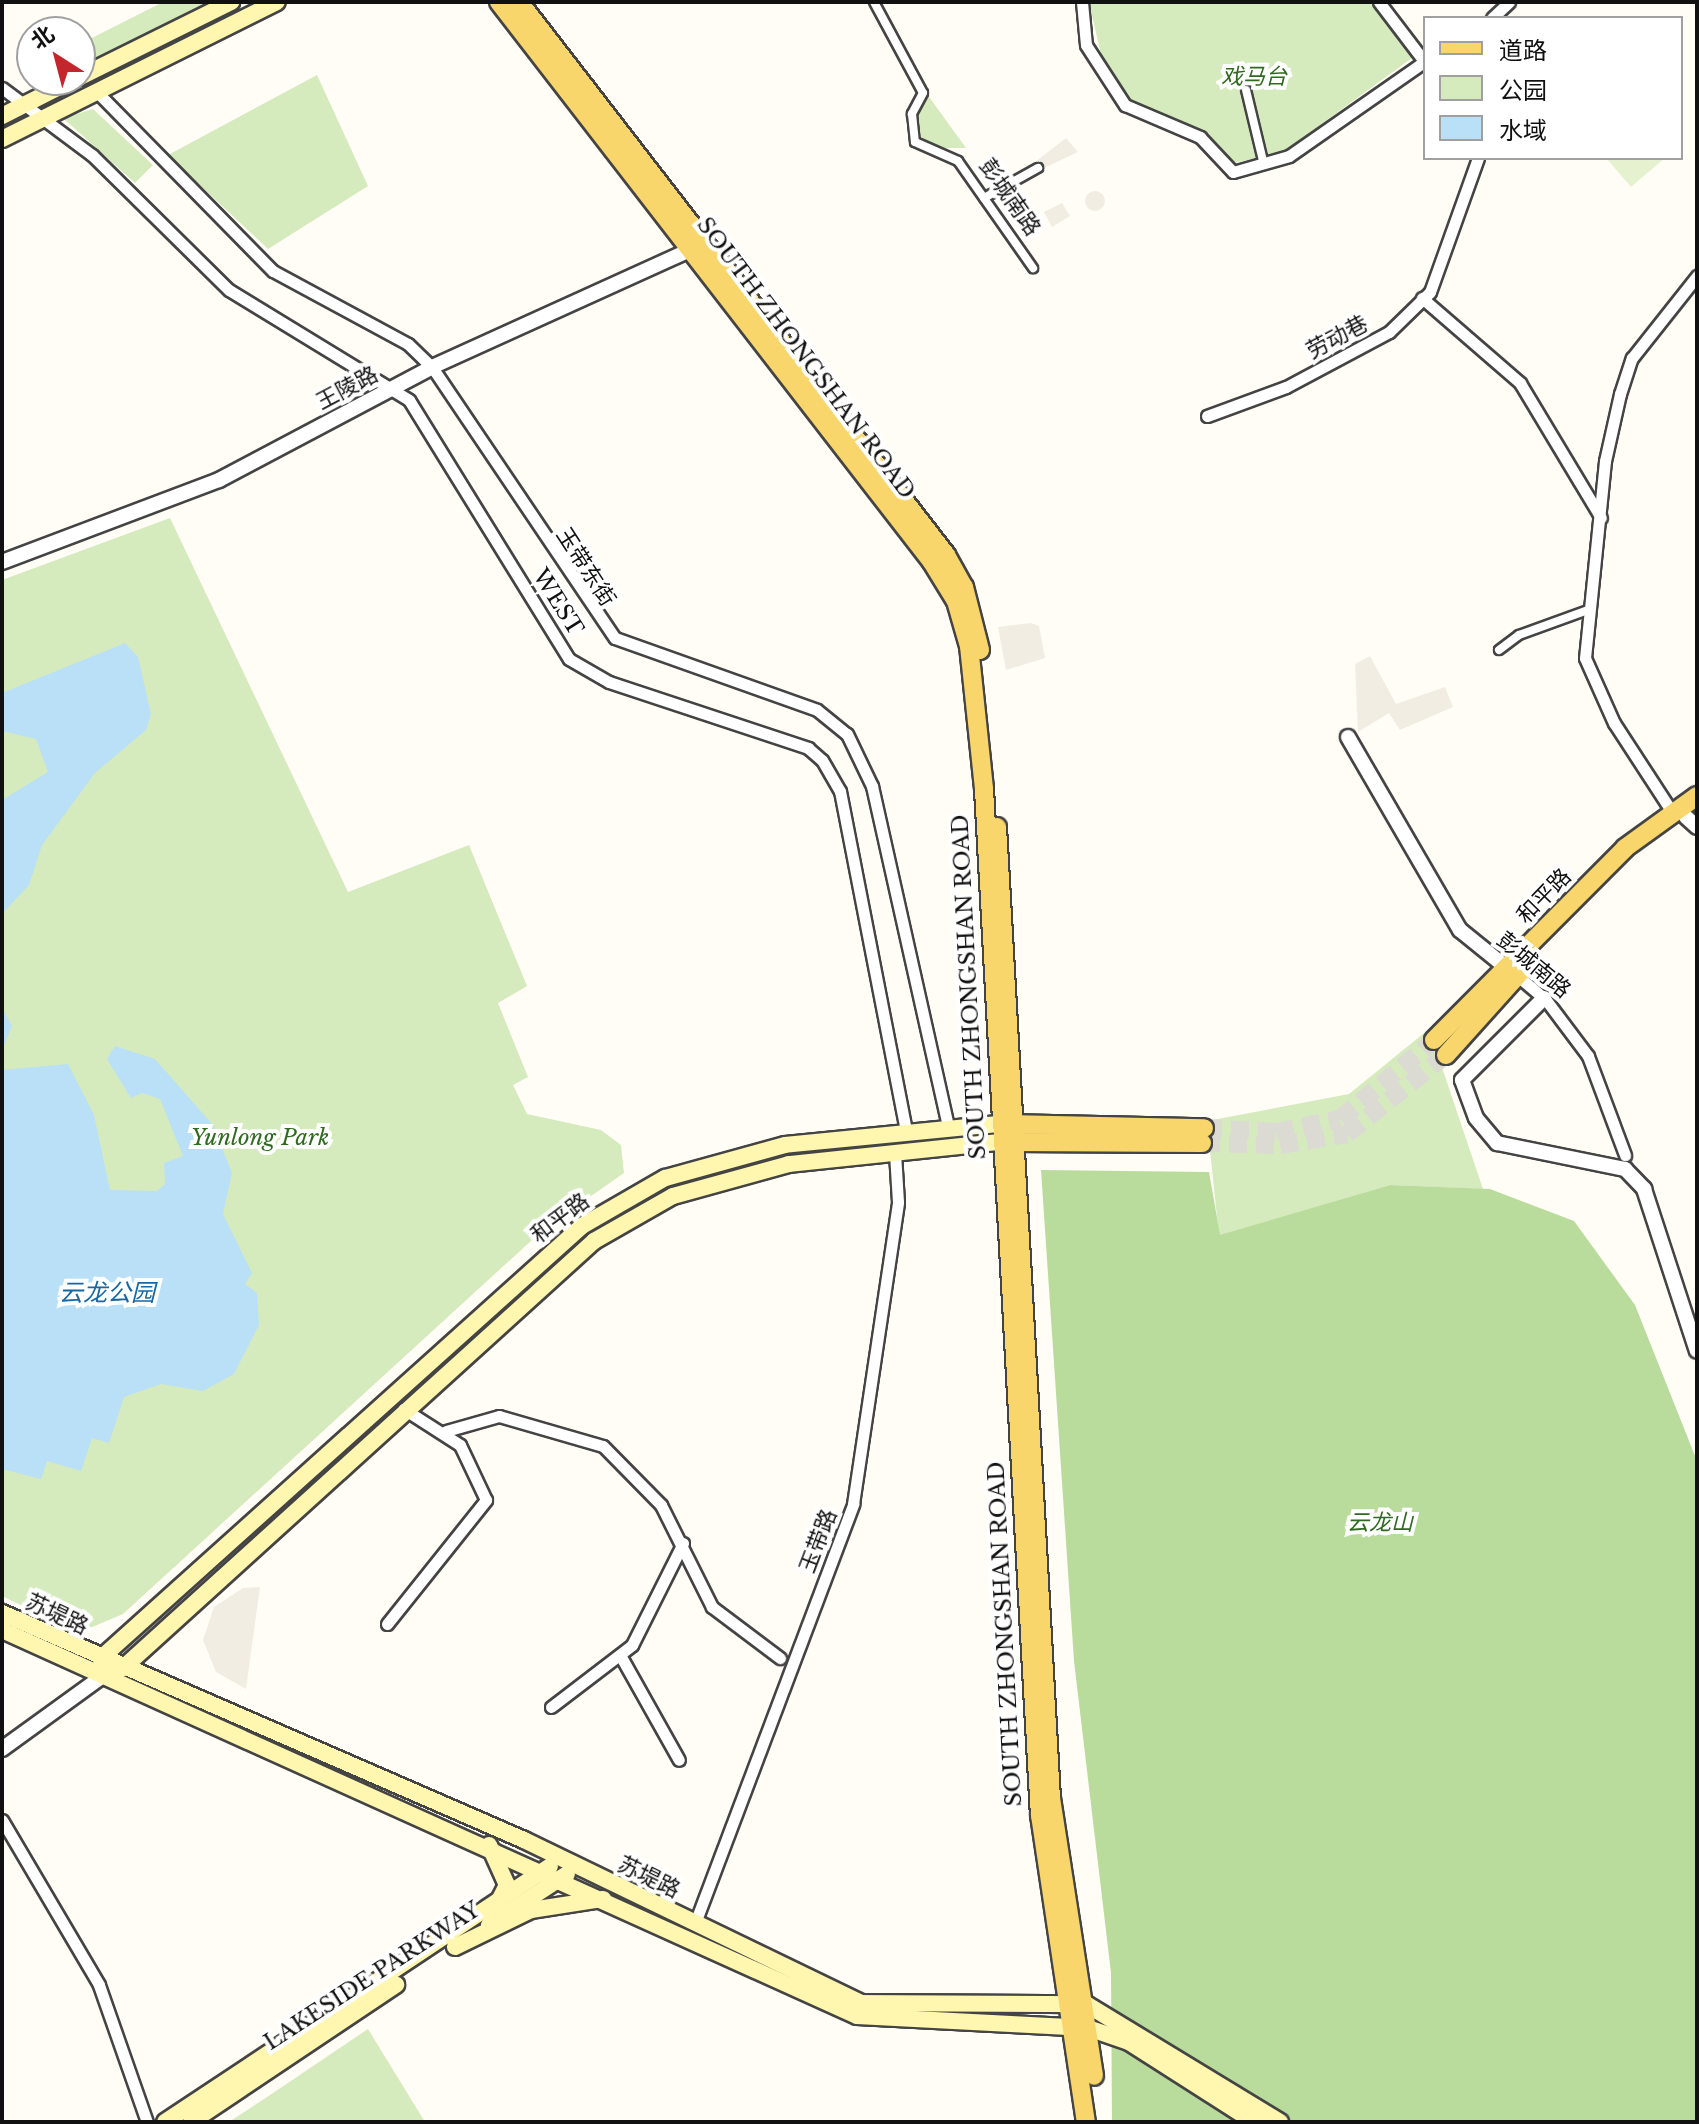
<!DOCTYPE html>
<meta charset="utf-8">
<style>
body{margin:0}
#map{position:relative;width:1699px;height:2124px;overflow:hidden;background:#fffdf5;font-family:"Libre Baskerville","Noto Sans SC",serif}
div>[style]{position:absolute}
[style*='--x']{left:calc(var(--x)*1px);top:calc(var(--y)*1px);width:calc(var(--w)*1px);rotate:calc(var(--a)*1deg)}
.green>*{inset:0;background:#d5ebbd}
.forest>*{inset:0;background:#b9dc9c}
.pitch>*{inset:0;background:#e6f2cf}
.plaza>*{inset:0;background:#f1ede2}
.round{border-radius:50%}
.water>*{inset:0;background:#b9e0f7}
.primary-tunnel>*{height:18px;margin-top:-9px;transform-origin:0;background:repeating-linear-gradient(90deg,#dbdad3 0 18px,transparent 0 27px)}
.roads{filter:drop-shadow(2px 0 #444) drop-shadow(-2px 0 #444) drop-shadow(0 2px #444) drop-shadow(0 -2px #444)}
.pedestrian>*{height:8px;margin:-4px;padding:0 4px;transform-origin:4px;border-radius:4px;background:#fff}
.minor>*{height:11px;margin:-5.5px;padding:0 5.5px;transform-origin:5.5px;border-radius:5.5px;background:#fff}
.tertiary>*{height:14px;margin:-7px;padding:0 7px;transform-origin:7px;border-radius:7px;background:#fff}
.secondary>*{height:16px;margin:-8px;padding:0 8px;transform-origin:8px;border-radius:8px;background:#fff6b0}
.primary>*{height:18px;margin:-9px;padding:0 9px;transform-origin:9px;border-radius:9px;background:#f9d66b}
span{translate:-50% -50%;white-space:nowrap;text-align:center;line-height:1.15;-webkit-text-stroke:8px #fff;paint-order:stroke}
.park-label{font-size:22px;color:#2f6b1f;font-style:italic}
.street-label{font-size:22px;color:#111}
.water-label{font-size:24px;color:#1768a6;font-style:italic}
.frame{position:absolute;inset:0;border:4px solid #111;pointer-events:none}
.legend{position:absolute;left:1423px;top:16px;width:260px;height:144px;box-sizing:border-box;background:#fff;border:2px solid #a0a0a0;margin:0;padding:10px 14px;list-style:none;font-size:24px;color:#111}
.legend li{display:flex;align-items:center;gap:16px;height:40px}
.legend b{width:40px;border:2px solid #a0a0a0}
.north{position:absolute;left:16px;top:16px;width:80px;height:80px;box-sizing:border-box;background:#fff;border:2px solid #a0a0a0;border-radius:50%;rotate:324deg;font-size:22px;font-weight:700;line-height:32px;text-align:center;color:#111}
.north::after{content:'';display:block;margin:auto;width:28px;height:36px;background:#c4262e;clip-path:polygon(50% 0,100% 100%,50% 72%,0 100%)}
</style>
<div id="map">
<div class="green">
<i style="clip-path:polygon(163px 2px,221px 2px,80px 71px,80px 44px)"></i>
<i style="clip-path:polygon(1089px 2px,1375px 2px,1416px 55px,1283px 152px,1229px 164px,1204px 133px,1132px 103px,1102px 59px)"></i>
<i style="clip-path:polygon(317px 75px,368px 186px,268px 249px,168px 155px)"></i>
<i style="clip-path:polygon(927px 94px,966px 148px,933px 148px,920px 135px,916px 116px)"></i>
<i style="clip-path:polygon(93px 109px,153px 165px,135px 183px,63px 118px)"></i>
<i style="clip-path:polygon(170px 518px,348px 892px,469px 845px,527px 986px,498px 1003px,528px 1077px,513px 1085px,527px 1114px,601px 1130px,621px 1145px,624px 1173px,544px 1229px,123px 1614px,78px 1633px,2px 1596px,2px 580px)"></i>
<i style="clip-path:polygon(1429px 1029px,1483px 1189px,1390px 1185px,1219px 1236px,1207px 1121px,1349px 1094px)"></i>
<i style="clip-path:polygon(368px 2029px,425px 2122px,229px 2122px,270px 2095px)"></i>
</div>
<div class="forest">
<i style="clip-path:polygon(1041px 1170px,1209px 1172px,1220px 1235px,1390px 1185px,1490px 1189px,1574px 1221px,1635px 1305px,1697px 1461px,1697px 2122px,1112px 2122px,1111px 1973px,1074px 1661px)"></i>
</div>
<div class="pitch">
<i style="clip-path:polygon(1606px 158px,1665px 158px,1631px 187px)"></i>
</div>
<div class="plaza">
<i style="clip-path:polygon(1066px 138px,1078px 152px,1040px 170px,1035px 162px)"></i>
<i class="round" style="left:1085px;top:191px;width:20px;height:20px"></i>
<i style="clip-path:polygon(1062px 203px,1070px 216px,1052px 227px,1044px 212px)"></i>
<i style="clip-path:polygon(1031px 623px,1039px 626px,1045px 658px,1006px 670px,998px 627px)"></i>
<i style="clip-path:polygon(1370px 656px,1396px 704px,1445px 687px,1453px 707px,1400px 730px,1389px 713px,1358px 732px,1355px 664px)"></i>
<i style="clip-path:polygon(260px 1587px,246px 1689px,216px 1672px,203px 1640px,214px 1607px,243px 1588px)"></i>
</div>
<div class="water">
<i style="clip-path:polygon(125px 643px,138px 657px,151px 714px,146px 730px,95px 773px,42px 845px,29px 885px,2px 914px,2px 800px,48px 772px,36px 739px,2px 731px,2px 693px)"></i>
<i style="clip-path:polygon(2px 1008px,12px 1026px,2px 1050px)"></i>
<i style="clip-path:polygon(115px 1046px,155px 1059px,213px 1125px,232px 1173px,223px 1214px,252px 1273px,245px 1284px,257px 1293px,259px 1325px,234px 1374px,203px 1391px,161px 1384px,124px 1397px,109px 1443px,92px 1438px,81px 1471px,47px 1461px,41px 1479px,2px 1469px,2px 1070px,68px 1064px,94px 1115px,110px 1190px,157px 1191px,165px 1184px,164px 1163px,183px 1156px,160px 1099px,142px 1093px,131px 1098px,107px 1059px)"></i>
</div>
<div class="primary-tunnel">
<i style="--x:1204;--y:1128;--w:72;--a:3.2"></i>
<i style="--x:1276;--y:1132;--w:65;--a:-11.5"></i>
<i style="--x:1340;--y:1119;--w:123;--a:-40"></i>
<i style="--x:1202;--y:1143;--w:78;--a:1.5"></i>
<i style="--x:1280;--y:1145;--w:68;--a:-9.3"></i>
<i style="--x:1347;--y:1134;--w:127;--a:-38.6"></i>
</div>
<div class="roads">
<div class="pedestrian">
<i style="--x:874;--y:2;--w:103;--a:61.7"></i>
<i style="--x:923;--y:93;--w:24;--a:118"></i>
<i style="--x:912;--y:114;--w:28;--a:84"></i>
<i style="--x:915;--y:142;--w:47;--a:23.8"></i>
<i style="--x:958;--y:161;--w:131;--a:55"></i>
<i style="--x:1246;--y:90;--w:73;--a:76.5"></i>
<i style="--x:984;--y:198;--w:62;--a:-29.1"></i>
<i style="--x:1499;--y:650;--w:25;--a:-37"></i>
<i style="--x:1519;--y:635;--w:77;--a:-19.9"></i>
</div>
<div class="minor">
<i style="--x:1082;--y:2;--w:43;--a:84.7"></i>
<i style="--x:1086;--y:45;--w:72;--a:57"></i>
<i style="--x:1125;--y:105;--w:82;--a:23.1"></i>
<i style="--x:1200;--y:137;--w:48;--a:46.7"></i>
<i style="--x:1233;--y:172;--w:58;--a:-15.9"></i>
<i style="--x:1289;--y:156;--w:166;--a:-34.9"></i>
<i style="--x:1379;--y:2;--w:74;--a:52.7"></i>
<i style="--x:1492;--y:18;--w:23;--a:-43"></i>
<i style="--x:2;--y:88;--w:112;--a:36.7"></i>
<i style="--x:92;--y:155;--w:192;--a:44.6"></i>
<i style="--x:229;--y:290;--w:211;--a:31.4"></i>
<i style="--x:409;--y:400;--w:304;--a:58.3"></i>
<i style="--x:569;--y:659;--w:46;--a:29.9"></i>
<i style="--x:609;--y:682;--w:210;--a:18.3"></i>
<i style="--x:808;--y:748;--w:18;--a:41"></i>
<i style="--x:822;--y:760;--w:36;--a:60"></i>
<i style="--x:840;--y:791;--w:347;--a:79"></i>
<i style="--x:97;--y:92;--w:251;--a:45.5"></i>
<i style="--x:273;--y:271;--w:153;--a:28.4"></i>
<i style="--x:408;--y:344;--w:33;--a:44"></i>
<i style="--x:432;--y:367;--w:327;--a:56"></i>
<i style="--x:615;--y:638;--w:214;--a:19.6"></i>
<i style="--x:817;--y:710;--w:38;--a:39"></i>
<i style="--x:847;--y:734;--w:58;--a:64.3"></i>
<i style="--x:872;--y:786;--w:349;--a:77.4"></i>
<i style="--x:1422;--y:298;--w:130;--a:40.9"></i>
<i style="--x:1520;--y:383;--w:157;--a:59"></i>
<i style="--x:1207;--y:416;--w:84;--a:-20.2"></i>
<i style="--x:1286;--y:387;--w:117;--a:-28.1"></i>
<i style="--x:1389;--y:332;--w:57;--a:-44.3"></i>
<i style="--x:1430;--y:292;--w:142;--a:-70.3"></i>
<i style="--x:1674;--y:815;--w:110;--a:-123.1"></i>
<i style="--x:1614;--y:723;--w:71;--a:-114"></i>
<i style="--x:1585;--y:658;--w:198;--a:-84.2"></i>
<i style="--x:1605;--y:461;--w:69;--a:-77.4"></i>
<i style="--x:1620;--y:394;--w:38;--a:-72"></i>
<i style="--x:1632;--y:358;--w:105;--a:-51.6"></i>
<i style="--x:1513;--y:972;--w:43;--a:40.3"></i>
<i style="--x:1546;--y:1000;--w:70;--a:53.1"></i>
<i style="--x:1588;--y:1056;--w:106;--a:69.5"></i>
<i style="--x:446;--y:1431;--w:55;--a:-15.8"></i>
<i style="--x:499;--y:1416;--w:108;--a:16.1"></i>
<i style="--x:603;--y:1446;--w:83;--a:45.5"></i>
<i style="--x:661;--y:1505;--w:114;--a:63.4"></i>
<i style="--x:712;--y:1607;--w:85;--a:36.9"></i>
<i style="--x:387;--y:1624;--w:159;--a:-51.4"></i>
<i style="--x:486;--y:1500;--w:61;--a:-115.3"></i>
<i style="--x:460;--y:1445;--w:67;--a:-147.3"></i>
<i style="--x:620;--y:1655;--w:120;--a:60.7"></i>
<i style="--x:551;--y:1707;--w:102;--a:-37.4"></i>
<i style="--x:632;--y:1645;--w:114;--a:-63.4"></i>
<i style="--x:2;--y:1820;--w:191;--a:59.5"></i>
<i style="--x:99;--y:1985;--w:145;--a:70.7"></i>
<i style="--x:695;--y:1923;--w:448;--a:-69.3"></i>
<i style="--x:853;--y:1504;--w:305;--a:-81.5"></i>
<i style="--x:898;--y:1202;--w:49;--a:-93.5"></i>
</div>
<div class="tertiary">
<i style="--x:2;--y:562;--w:232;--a:-20.7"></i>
<i style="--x:219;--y:480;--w:241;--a:-27.9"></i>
<i style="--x:432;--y:367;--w:290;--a:-24.4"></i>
<i style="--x:1348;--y:737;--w:223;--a:59.9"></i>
<i style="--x:1460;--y:930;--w:60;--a:39"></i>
<i style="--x:1686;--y:817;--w:15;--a:42"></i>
<i style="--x:1544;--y:998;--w:116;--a:135"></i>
<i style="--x:1462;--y:1080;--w:40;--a:69.8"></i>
<i style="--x:1476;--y:1118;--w:33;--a:50"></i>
<i style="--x:1497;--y:1143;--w:131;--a:11.5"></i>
<i style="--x:1625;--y:1169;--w:28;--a:46"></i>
<i style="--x:1644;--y:1189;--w:170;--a:71.9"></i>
<i style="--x:2;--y:1749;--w:125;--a:-35.9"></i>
</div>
<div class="secondary">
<i style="--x:80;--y:77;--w:169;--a:-26.4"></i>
<i style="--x:2;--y:116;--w:80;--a:-26.9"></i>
<i style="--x:2;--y:139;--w:307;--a:-26.5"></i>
<i style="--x:998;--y:1124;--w:214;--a:174.4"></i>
<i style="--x:785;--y:1145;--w:124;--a:164.6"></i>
<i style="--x:665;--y:1178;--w:96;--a:150"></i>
<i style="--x:582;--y:1226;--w:647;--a:138.07"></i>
<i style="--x:101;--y:1658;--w:18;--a:84"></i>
<i style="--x:103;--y:1676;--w:22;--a:-22"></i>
<i style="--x:123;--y:1668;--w:636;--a:-42.19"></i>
<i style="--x:594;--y:1241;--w:91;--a:-29.7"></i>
<i style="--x:673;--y:1196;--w:120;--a:-15.4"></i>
<i style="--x:789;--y:1164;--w:211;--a:-6"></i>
<i style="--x:2;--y:1613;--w:569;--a:23.5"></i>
<i style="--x:524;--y:1840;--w:374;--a:25.8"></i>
<i style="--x:861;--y:2003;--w:225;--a:0.3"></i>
<i style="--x:1086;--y:2004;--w:227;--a:31.3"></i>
<i style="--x:2;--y:1630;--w:938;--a:24.3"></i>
<i style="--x:857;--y:2016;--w:231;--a:3"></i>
<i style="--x:1088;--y:2028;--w:43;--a:18.9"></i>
<i style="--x:1129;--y:2042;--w:148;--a:32.6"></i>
<i style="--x:489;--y:1845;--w:44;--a:65.8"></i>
<i style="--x:507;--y:1885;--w:20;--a:117"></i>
<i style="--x:489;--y:1925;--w:93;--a:-33.2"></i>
<i style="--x:455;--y:1947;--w:85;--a:-26"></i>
<i style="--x:531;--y:1910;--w:73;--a:-8.7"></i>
<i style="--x:165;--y:2122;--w:462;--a:-33.6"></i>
<i style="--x:191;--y:2122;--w:247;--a:-33.8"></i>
</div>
<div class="primary">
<i style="--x:499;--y:2;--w:708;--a:52.29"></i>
<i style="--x:932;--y:562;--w:46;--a:58.4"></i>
<i style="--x:956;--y:601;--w:47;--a:73.9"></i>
<i style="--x:969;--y:646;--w:144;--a:84"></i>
<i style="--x:984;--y:789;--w:1028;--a:86.88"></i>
<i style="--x:1040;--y:1815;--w:310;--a:81.5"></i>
<i style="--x:519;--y:2;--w:699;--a:52.33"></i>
<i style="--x:946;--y:555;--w:37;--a:61"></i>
<i style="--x:964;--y:587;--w:65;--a:75.7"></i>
<i style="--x:997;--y:827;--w:973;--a:86.82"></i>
<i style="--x:1051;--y:1798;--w:281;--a:81.2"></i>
<i style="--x:1434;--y:1040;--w:271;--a:-45.1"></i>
<i style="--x:1625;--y:848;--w:89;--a:-35.8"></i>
<i style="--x:1446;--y:1055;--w:118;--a:-48.1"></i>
<i style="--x:1007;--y:1124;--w:197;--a:1.2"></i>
<i style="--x:1010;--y:1142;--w:192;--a:0.3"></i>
</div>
</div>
<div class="park-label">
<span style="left:1254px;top:77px">戏马台</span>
<span style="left:260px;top:1138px">Yunlong Park</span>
<span style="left:1380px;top:1523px">云龙山</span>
</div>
<div class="street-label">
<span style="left:1010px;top:197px;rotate:55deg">彭城南路</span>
<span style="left:1337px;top:337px;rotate:-28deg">劳动巷</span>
<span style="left:806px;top:358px;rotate:53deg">SOUTH ZHONGSHAN ROAD</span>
<span style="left:347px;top:388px;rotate:-28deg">王陵路</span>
<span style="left:586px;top:567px;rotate:57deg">玉带东街</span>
<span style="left:558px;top:602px;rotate:58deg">WEST</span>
<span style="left:1544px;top:896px;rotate:-46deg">和平路</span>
<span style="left:1534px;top:965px;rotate:40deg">彭城南路</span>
<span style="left:969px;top:987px;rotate:-93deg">SOUTH ZHONGSHAN ROAD</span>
<span style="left:560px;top:1218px;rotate:-37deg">和平路</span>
<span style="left:818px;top:1541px;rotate:-69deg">玉带路</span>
<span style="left:57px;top:1614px;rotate:25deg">苏堤路</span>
<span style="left:1005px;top:1634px;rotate:-93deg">SOUTH ZHONGSHAN ROAD</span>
<span style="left:649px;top:1877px;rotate:26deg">苏堤路</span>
<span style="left:372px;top:1976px;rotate:-33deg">LAKESIDE PARKWAY</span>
</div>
<div class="water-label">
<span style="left:107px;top:1293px">云龙公园</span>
</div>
<div class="frame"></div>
<ul class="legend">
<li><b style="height:10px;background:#f9d66b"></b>道路</li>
<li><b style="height:22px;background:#d5ebbd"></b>公园</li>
<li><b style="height:22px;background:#b9e0f7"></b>水域</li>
</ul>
<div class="north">北</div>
</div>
